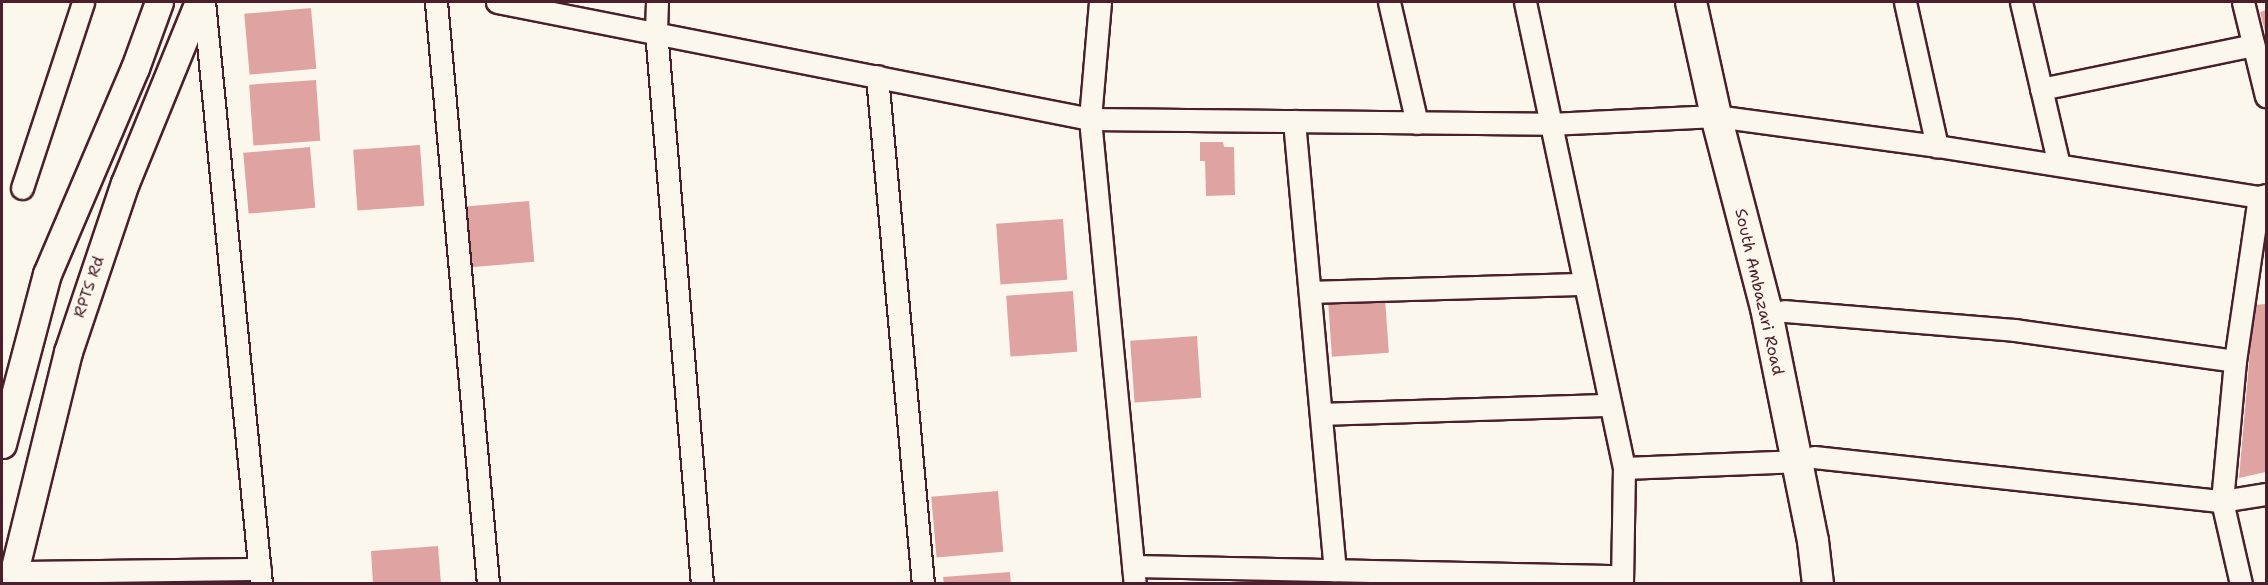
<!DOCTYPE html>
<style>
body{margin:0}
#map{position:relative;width:2268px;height:585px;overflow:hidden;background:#fbf7ec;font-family:"Shantell Sans",sans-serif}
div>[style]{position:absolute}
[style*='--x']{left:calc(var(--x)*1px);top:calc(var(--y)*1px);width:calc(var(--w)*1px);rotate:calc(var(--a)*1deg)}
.building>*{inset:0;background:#dfa4a2;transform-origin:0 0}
.roads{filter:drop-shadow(2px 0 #4a1f2b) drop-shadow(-2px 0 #4a1f2b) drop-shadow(0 2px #4a1f2b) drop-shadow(0 -2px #4a1f2b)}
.minor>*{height:21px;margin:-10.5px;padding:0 10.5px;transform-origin:10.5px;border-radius:10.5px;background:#fbf7ec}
.tertiary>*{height:27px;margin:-13.5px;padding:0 13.5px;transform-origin:13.5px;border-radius:13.5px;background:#fbf7ec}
.secondary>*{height:30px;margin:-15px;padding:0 15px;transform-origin:15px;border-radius:15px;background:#fbf7ec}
span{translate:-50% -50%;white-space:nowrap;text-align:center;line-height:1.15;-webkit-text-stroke:4.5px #fbf7ec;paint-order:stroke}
.street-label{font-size:16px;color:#4a1f2b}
.frame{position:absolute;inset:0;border:3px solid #4a1f2b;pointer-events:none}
</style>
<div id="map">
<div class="building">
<i style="left:311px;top:8px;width:61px;height:67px;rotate:85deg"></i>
<i style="clip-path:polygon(2266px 10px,2266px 35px,2260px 12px)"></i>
<i style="left:316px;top:80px;width:61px;height:67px;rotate:86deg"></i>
<i style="clip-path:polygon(1200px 142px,1223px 142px,1224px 147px,1234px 147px,1235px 195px,1206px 196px,1205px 161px,1200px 161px)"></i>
<i style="left:420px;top:145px;width:61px;height:67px;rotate:86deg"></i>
<i style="left:310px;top:147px;width:61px;height:67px;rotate:85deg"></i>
<i style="left:529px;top:201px;width:61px;height:67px;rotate:85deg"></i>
<i style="left:1063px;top:219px;width:61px;height:67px;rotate:86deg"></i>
<i style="left:1073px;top:291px;width:61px;height:67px;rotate:86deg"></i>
<i style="left:1385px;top:298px;width:55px;height:57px;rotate:86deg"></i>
<i style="clip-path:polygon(2266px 304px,2266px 472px,2239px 478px,2254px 305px)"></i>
<i style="left:1197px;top:336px;width:62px;height:67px;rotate:86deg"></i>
<i style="left:998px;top:491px;width:61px;height:67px;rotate:85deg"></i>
<i style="clip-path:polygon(438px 546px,441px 584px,373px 584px,371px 551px)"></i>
<i style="clip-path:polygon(1010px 572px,1011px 584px,944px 584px,943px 577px)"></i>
</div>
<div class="roads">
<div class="minor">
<i style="--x:204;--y:2;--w:585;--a:84.41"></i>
<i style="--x:436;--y:2;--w:584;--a:84.89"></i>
<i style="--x:497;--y:2;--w:604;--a:11.16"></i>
<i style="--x:1090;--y:119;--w:460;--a:0.6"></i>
<i style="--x:1550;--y:124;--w:166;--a:-2.8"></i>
<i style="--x:1716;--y:116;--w:223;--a:7.7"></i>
<i style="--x:1937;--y:146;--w:326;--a:9"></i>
<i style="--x:2259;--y:197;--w:7;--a:-16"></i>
<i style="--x:657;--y:2;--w:29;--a:92"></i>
<i style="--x:656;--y:31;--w:555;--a:85.24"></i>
<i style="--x:1100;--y:2;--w:117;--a:94.9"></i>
<i style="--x:1090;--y:119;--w:467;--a:84.5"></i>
<i style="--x:1389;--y:2;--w:124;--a:77"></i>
<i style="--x:1525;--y:2;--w:476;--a:78"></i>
<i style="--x:1624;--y:468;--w:116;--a:91"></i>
<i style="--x:1905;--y:2;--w:148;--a:77.5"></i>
<i style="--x:2021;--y:2;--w:167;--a:76.9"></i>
<i style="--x:2243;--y:2;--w:97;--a:76.3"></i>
<i style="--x:877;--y:76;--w:510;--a:84.83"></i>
<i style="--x:2041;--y:89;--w:217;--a:-11.7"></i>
<i style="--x:1294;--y:121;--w:451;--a:84.8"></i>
<i style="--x:22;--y:188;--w:196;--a:-71.8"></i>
<i style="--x:1310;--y:292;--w:275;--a:-1.7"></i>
<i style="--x:1784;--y:311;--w:232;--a:4.7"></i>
<i style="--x:2015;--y:330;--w:222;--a:8"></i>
<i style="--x:1321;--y:414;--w:289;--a:-1.8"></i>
<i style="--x:1814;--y:457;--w:410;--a:6.2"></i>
<i style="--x:2222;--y:501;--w:45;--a:-9"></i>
<i style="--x:1624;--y:468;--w:171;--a:-2.3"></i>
<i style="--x:1133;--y:566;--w:489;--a:1.2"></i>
<i style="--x:14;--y:572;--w:246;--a:-0.7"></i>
<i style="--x:2241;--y:584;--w:85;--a:-102.9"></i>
<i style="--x:2222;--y:501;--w:141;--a:-84.7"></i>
<i style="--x:2235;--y:361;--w:166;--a:-81.7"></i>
</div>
<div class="tertiary">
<i style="--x:2;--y:444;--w:176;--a:-75.2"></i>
<i style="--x:47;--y:274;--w:224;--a:-66.9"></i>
<i style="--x:135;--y:68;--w:70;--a:-70"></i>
<i style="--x:11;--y:584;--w:239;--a:-76.2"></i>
<i style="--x:68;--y:352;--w:178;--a:-71.4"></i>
<i style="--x:125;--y:183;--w:196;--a:-67.8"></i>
</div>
<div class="secondary">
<i style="--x:1691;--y:2;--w:117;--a:77.6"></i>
<i style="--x:1716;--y:116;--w:198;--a:75.4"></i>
<i style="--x:1766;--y:308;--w:238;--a:78.6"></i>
<i style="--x:1813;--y:541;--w:43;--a:83.4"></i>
</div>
</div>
<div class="street-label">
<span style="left:89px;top:287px;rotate:-71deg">RPTS Rd</span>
<span style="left:1759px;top:292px;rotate:77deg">South Ambazari Road</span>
</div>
<div class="frame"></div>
</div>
